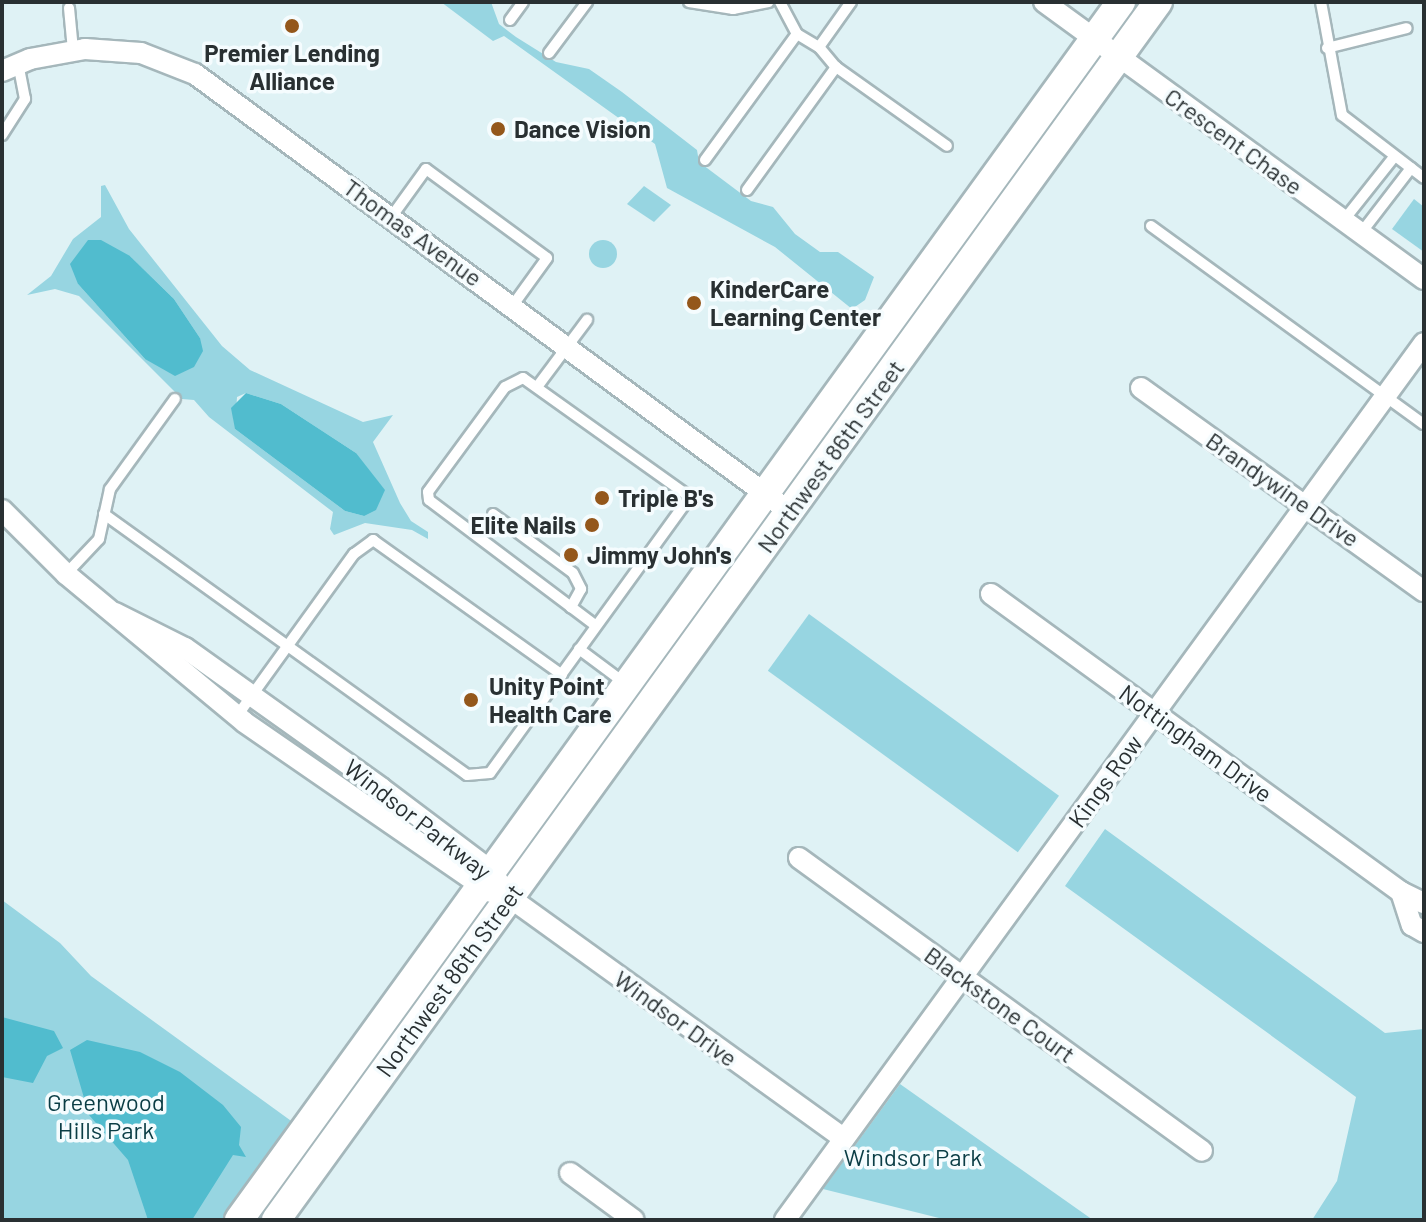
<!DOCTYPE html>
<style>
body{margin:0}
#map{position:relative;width:1426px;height:1222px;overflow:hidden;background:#dff2f5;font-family:Barlow,sans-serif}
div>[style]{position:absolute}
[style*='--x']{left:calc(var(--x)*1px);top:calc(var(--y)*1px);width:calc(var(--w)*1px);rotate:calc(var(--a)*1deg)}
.green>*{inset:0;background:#97d5e1;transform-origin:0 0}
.round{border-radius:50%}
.water>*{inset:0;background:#51bcce}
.roads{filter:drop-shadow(2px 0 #a5b7bb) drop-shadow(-2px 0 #a5b7bb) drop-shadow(0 2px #a5b7bb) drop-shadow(0 -2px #a5b7bb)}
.lane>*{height:10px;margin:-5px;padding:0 5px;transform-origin:5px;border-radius:5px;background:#fff}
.street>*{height:20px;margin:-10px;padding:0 10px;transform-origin:10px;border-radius:10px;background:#fff}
.secondary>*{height:28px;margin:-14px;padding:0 14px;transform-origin:14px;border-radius:14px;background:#fff}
.dots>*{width:22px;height:22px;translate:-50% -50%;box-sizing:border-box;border:4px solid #f5fcfe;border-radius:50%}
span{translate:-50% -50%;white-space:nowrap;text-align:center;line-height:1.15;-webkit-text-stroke:7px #f5fcfe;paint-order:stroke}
.poi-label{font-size:24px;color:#293032;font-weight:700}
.left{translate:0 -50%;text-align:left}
.right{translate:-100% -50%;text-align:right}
.street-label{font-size:24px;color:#293032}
.park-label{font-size:24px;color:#0a3d45}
.frame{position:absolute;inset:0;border:4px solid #293032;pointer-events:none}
</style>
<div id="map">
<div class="green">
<i style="clip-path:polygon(441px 2px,491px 2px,499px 24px,516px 37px,556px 62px,589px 69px,622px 92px,697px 150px,699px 162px,751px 201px,773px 207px,795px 234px,820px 252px,838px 252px,874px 277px,865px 300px,852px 309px,775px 247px,667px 188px,655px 144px,504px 36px,493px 41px)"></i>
<i style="clip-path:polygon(evenodd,105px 185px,129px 229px,222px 346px,250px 370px,363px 422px,393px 415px,373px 442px,400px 503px,411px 521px,428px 532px,428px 539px,412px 530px,365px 523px,334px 535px,330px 529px,333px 512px,209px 417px,194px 400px,182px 399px,79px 296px,55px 289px,27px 295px,51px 276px,73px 239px,101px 217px,101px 186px,105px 185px,130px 256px,174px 299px,200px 338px,145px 359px,78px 284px,130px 256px,105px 185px,246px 393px,281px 404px,356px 453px,364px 516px,345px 511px,235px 429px,237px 397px,246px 393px)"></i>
<i style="clip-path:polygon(644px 186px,671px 205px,654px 222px,627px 204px)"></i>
<i style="clip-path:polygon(1414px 199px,1424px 207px,1424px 252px,1392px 229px)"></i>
<i class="round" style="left:589px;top:240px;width:28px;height:28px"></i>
<i style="left:809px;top:614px;width:309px;height:70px;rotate:36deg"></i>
<i style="clip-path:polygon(1105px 829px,1385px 1033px,1424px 1029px,1424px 1220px,1312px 1220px,1337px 1181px,1356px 1097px,1065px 886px)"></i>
<i style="clip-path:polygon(2px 900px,60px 943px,91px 976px,294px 1123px,225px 1220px,2px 1220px)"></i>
<i style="clip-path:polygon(900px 1084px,1093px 1220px,947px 1220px,823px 1189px)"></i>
</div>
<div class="water">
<i style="clip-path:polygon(88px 240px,101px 240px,130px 256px,174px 299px,200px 338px,203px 351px,194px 367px,175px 376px,145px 359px,78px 284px,70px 264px)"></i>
<i style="clip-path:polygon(246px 393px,281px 404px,356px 453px,385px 490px,376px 510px,364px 516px,345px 511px,235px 429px,231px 408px)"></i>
<i style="clip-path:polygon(2px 1017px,54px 1031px,63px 1048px,47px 1056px,33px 1083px,2px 1077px)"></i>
<i style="clip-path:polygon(87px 1040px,140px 1052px,180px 1072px,223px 1105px,241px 1127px,239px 1145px,246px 1157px,233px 1155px,192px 1220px,148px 1220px,128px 1160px,89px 1115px,70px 1050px)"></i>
</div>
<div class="roads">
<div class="lane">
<i style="--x:689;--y:2;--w:45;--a:9"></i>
<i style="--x:733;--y:9;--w:36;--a:-11"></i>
<i style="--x:780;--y:2;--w:36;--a:62"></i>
<i style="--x:797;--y:34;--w:26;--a:31"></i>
<i style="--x:851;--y:2;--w:55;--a:125.4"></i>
<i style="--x:819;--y:47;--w:26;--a:50"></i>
<i style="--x:836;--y:67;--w:136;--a:35.4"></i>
<i style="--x:1321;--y:2;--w:115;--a:79.5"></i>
<i style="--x:1342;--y:115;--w:103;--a:37.5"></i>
<i style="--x:69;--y:8;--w:42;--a:84.6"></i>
<i style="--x:510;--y:20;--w:22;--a:-54"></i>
<i style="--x:1327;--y:48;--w:82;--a:-14"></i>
<i style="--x:549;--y:53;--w:64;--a:-53.3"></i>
<i style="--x:2;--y:135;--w:43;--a:-57.4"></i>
<i style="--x:25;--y:99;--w:36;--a:-101"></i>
<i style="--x:705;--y:160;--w:156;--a:-53.9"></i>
<i style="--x:747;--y:190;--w:152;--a:-54.1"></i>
<i style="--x:392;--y:216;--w:58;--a:-54.1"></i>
<i style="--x:426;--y:169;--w:150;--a:36.3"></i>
<i style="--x:547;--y:258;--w:58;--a:125.9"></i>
<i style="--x:1344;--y:220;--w:80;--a:-51.6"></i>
<i style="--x:1151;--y:226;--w:337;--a:36"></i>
<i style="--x:1361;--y:233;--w:82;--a:-52.4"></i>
<i style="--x:537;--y:387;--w:84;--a:-53.3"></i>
<i style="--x:104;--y:514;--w:447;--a:35.7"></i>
<i style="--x:467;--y:775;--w:23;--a:-5"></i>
<i style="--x:490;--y:773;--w:341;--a:-54.1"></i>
<i style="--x:690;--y:497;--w:205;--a:-144.5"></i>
<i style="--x:523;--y:378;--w:20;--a:153"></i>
<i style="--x:505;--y:387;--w:130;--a:126.3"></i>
<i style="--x:428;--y:492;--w:8;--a:83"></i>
<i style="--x:429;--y:500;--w:209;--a:37"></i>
<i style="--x:493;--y:514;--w:99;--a:36.4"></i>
<i style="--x:573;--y:573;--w:18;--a:63"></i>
<i style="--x:581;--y:589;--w:21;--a:119"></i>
<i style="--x:66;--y:574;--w:48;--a:-46.7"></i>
<i style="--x:99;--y:539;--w:51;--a:-77.6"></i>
<i style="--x:110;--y:489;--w:111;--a:-54.2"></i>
<i style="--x:579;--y:649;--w:59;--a:36.7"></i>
<i style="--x:237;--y:716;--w:200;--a:-54.2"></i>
<i style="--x:354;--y:554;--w:24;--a:-36"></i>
<i style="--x:373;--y:540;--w:232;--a:35.5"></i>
</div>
<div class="street">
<i style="--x:1044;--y:2;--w:470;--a:36.1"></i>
<i style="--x:2;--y:71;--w:30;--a:-23"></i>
<i style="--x:30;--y:59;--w:56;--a:-10.3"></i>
<i style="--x:85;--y:49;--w:56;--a:4.1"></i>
<i style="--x:141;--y:53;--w:58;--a:21.3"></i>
<i style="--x:195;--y:74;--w:739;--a:36.36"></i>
<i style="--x:1141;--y:388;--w:348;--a:35.7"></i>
<i style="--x:2;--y:510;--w:91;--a:45"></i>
<i style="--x:66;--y:574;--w:231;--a:39.7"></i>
<i style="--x:244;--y:722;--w:299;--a:34.6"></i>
<i style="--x:991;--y:594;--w:507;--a:36.01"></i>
<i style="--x:1401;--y:892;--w:25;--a:26"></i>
<i style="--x:115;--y:613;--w:78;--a:26.6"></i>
<i style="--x:185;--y:648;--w:241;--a:35.5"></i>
<i style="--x:381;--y:788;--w:138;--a:37"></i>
<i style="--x:491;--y:871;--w:32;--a:55"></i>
<i style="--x:509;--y:897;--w:413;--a:35.8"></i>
<i style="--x:799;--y:858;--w:498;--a:36"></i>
<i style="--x:1401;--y:892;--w:35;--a:72"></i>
<i style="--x:1412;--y:925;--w:14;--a:30"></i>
<i style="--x:570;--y:1173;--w:79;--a:36.3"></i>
<i style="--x:785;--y:1220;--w:1085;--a:-53.92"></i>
</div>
<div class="secondary">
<i style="--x:239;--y:1220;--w:1504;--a:-54.09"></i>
<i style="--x:276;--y:1220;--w:1504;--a:-54.09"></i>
</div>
</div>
<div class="dots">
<i style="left:292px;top:26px;background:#94571b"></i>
<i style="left:498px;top:129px;background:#94571b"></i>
<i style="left:694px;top:303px;background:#94571b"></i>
<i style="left:602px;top:498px;background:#94571b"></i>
<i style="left:592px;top:525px;background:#94571b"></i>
<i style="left:571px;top:555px;background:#94571b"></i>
<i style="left:471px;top:700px;background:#94571b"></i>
</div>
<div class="poi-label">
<span style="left:292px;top:67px">Premier Lending<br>Alliance</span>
<span class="left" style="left:514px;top:129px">Dance Vision</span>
<span class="left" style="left:710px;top:303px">KinderCare<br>Learning Center</span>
<span class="left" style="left:618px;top:498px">Triple B's</span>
<span class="right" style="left:576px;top:525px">Elite Nails</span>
<span class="left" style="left:587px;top:555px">Jimmy John's</span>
<span class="left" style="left:489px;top:700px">Unity Point<br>Health Care</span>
</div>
<div class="street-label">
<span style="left:1234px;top:141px;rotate:36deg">Crescent Chase</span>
<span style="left:413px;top:232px;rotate:36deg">Thomas Avenue</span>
<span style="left:830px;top:456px;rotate:-54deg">Northwest 86th Street</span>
<span style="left:1283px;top:489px;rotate:35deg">Brandywine Drive</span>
<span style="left:1196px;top:743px;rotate:36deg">Nottingham Drive</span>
<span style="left:1105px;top:781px;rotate:-54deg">Kings Row</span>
<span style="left:418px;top:819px;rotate:38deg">Windsor Parkway</span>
<span style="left:449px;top:980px;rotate:-54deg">Northwest 86th Street</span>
<span style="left:1000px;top:1004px;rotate:36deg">Blackstone Court</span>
<span style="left:676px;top:1018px;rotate:36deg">Windsor Drive</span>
</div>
<div class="park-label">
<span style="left:106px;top:1116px">Greenwood<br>Hills Park</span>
<span style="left:913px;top:1157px">Windsor Park</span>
</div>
<div class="frame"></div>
</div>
